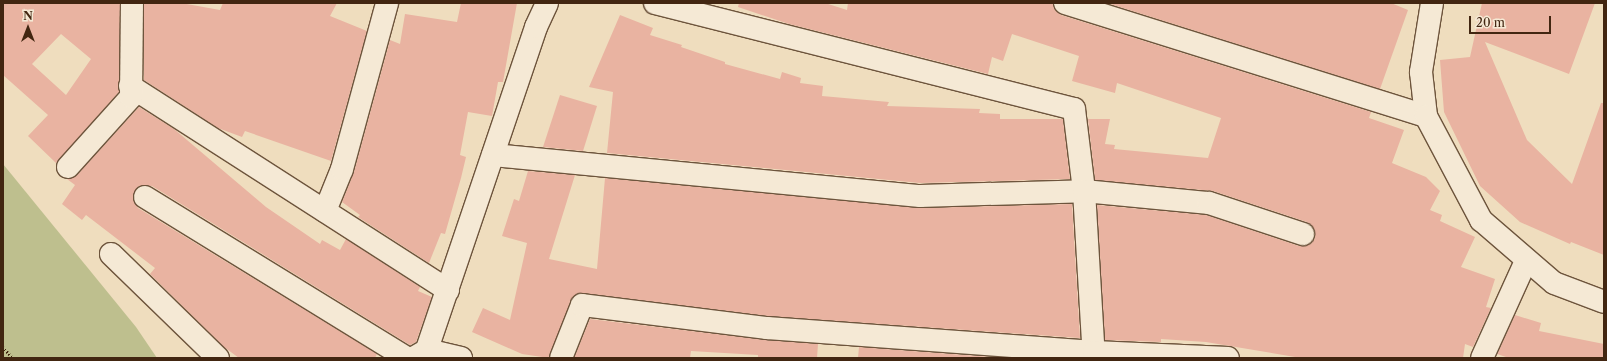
<!DOCTYPE html>
<style>
body{margin:0}
#map{position:relative;width:1607px;height:361px;overflow:hidden;background:#efddbe;font-family:"Libre Caslon Text",serif}
div>[style]{position:absolute}
[style*='--x']{left:calc(var(--x)*1px);top:calc(var(--y)*1px);width:calc(var(--w)*1px);rotate:calc(var(--a)*1deg)}
.green>*{inset:0;background:#bebf8e}
.building>*{inset:0;background:#e9b3a1}
.path>*{height:2.5px;margin-top:-1.25px;transform-origin:0;background:repeating-linear-gradient(90deg,#422611 0 1px,transparent 0 3px)}
.roads{filter:drop-shadow(1px 0 #6d543c) drop-shadow(-1px 0 #6d543c) drop-shadow(0 1px #6d543c) drop-shadow(0 -1px #6d543c)}
.minor>*{height:22px;margin:-11px;padding:0 11px;transform-origin:11px;border-radius:11px;background:#f5e9d5}
span{translate:-50% -50%;white-space:nowrap;text-align:center;line-height:1.15;-webkit-text-stroke:4px #f5e9d5;paint-order:stroke}
.frame{position:absolute;inset:0;border:4px solid #422611;pointer-events:none}
.north{position:absolute;left:8px;top:8px;width:40px;height:40px;-webkit-text-stroke:3px #f5e9d5;paint-order:stroke;rotate:0deg;font-size:11px;font-weight:700;line-height:16px;text-align:center;color:#422611}
.north::after{content:'';display:block;margin:auto;width:14px;height:18px;background:#422611;clip-path:polygon(50% 0,100% 100%,50% 72%,0 100%)}
.scale{position:absolute;left:1469px;top:16px;width:82px;height:18px;box-sizing:border-box;border:2px solid #422611;border-top:0;padding-left:5px;font-size:12px;line-height:14px;white-space:nowrap;color:#422611;-webkit-text-stroke:3px #f5e9d5;paint-order:stroke}
</style>
<div id="map">
<div class="green">
<i style="clip-path:polygon(3px 164px,136px 327px,157px 358px,3px 358px)"></i>
</div>
<div class="building">
<i style="clip-path:polygon(evenodd,3px 3px,120px 3px,119px 92px,56px 163px,28px 136px,48px 115px,3px 75px,3px 3px,61px 34px,91px 59px,66px 95px,32px 64px,61px 34px)"></i>
<i style="clip-path:polygon(144px 3px,181px 3px,220px 10px,223px 3px,337px 3px,330px 16px,367px 31px,331px 161px,245px 131px,242px 137px,218px 128px,144px 80px)"></i>
<i style="clip-path:polygon(461px 3px,517px 3px,503px 82px,498px 82px,492px 116px,468px 112px,460px 155px,466px 157px,461px 178px,445px 234px,441px 233px,429px 263px,358px 217px,360px 215px,342px 202px,354px 172px,390px 40px,400px 44px,405px 14px,457px 22px)"></i>
<i style="clip-path:polygon(739px 3px,825px 3px,847px 10px,848px 3px,1053px 3px,1056px 11px,1061px 15px,1371px 112px,1369px 118px,1404px 130px,1392px 163px,1426px 177px,1440px 191px,1430px 210px,1442px 215px,1440px 221px,1475px 237px,1461px 267px,1495px 279px,1486px 307px,1491px 308px,1473px 347px,1465px 344px,1463px 358px,1301px 358px,1206px 342px,1161px 339px,1161px 342px,1105px 340px,1097px 205px,1206px 215px,1299px 246px,1311px 244px,1315px 238px,1315px 231px,1307px 222px,1213px 191px,1095px 180px,1088px 119px,1110px 119px,1105px 144px,1115px 145px,1114px 149px,1208px 158px,1221px 118px,1117px 83px,1115px 93px,1072px 81px,1079px 56px,1012px 34px,1003px 61px,992px 57px,988px 74px,789px 24px,738px 7px)"></i>
<i style="clip-path:polygon(1107px 3px,1391px 3px,1408px 10px,1380px 89px)"></i>
<i style="clip-path:polygon(1482px 3px,1595px 3px,1569px 74px,1485px 42px,1527px 140px,1572px 184px,1601px 103px,1604px 103px,1604px 255px,1571px 242px,1570px 244px,1520px 222px,1480px 186px,1444px 112px,1440px 60px,1470px 57px)"></i>
<i style="clip-path:polygon(620px 15px,653px 28px,650px 35px,682px 45px,681px 47px,725px 62px,725px 64px,780px 79px,782px 72px,801px 78px,800px 83px,823px 86px,822px 96px,889px 102px,887px 106px,980px 109px,979px 113px,1000px 114px,1000px 119px,1063px 119px,1070px 179px,920px 183px,607px 153px,613px 92px,589px 87px)"></i>
<i style="clip-path:polygon(560px 95px,597px 106px,583px 151px,543px 147px)"></i>
<i style="clip-path:polygon(139px 107px,174px 129px,266px 207px,320px 244px,322px 240px,340px 250px,346px 239px,420px 287px,418px 291px,432px 297px,416px 342px,410px 345px,152px 186px,139px 186px,133px 196px,138px 208px,377px 354px,375px 358px,239px 358px,224px 347px,150px 274px,155px 268px,86px 215px,82px 220px,62px 204px,75px 185px,67px 179px,77px 175px)"></i>
<i style="clip-path:polygon(528px 171px,575px 175px,549px 259px,597px 269px,605px 178px,919px 208px,1072px 204px,1080px 338px,768px 316px,583px 293px,574px 296px,571px 300px,549px 358px,522px 354px,472px 332px,483px 308px,510px 320px,527px 243px,502px 236px,514px 199px,519px 201px)"></i>
<i style="clip-path:polygon(1515px 315px,1541px 323px,1539px 331px,1604px 344px,1604px 358px,1509px 358px,1497px 354px)"></i>
<i style="clip-path:polygon(590px 319px,766px 340px,818px 344px,817px 358px,758px 358px,758px 355px,691px 351px,690px 358px,574px 358px)"></i>
<i style="clip-path:polygon(859px 347px,1005px 358px,858px 358px)"></i>
</div>
<div class="path">
<i style="--x:3;--y:347;--w:15;--a:48"></i>
</div>
<div class="roads">
<div class="minor">
<i style="--x:655;--y:3;--w:432;--a:14.2"></i>
<i style="--x:1074;--y:109;--w:83;--a:83"></i>
<i style="--x:1084;--y:191;--w:167;--a:86.6"></i>
<i style="--x:1065;--y:3;--w:378;--a:17.4"></i>
<i style="--x:1432;--y:3;--w:70;--a:99.1"></i>
<i style="--x:1421;--y:72;--w:44;--a:83.5"></i>
<i style="--x:1426;--y:116;--w:118;--a:62.1"></i>
<i style="--x:1481;--y:220;--w:96;--a:40.8"></i>
<i style="--x:1554;--y:283;--w:53;--a:20.8"></i>
<i style="--x:130;--y:86;--w:378;--a:32.7"></i>
<i style="--x:493;--y:155;--w:429;--a:5.5"></i>
<i style="--x:920;--y:196;--w:164;--a:-1.7"></i>
<i style="--x:1084;--y:191;--w:126;--a:5.5"></i>
<i style="--x:1209;--y:203;--w:99;--a:18.3"></i>
<i style="--x:68;--y:167;--w:94;--a:-48"></i>
<i style="--x:131;--y:97;--w:94;--a:-89.4"></i>
<i style="--x:145;--y:197;--w:308;--a:31.6"></i>
<i style="--x:325;--y:211;--w:45;--a:-68"></i>
<i style="--x:342;--y:169;--w:172;--a:-74.8"></i>
<i style="--x:111;--y:254;--w:149;--a:44.2"></i>
<i style="--x:415;--y:357;--w:14;--a:-30"></i>
<i style="--x:427;--y:350;--w:35;--a:13"></i>
<i style="--x:424;--y:358;--w:349;--a:-71.3"></i>
<i style="--x:536;--y:27;--w:26;--a:-65"></i>
<i style="--x:561;--y:358;--w:57;--a:-68.4"></i>
<i style="--x:582;--y:305;--w:186;--a:7.1"></i>
<i style="--x:767;--y:328;--w:328;--a:4.2"></i>
<i style="--x:1094;--y:352;--w:134;--a:2.6"></i>
<i style="--x:1482;--y:358;--w:107;--a:-65.6"></i>
</div>
</div>
<div class="frame"></div>
<div class="north">N</div>
<div class="scale">20 m</div>
</div>
